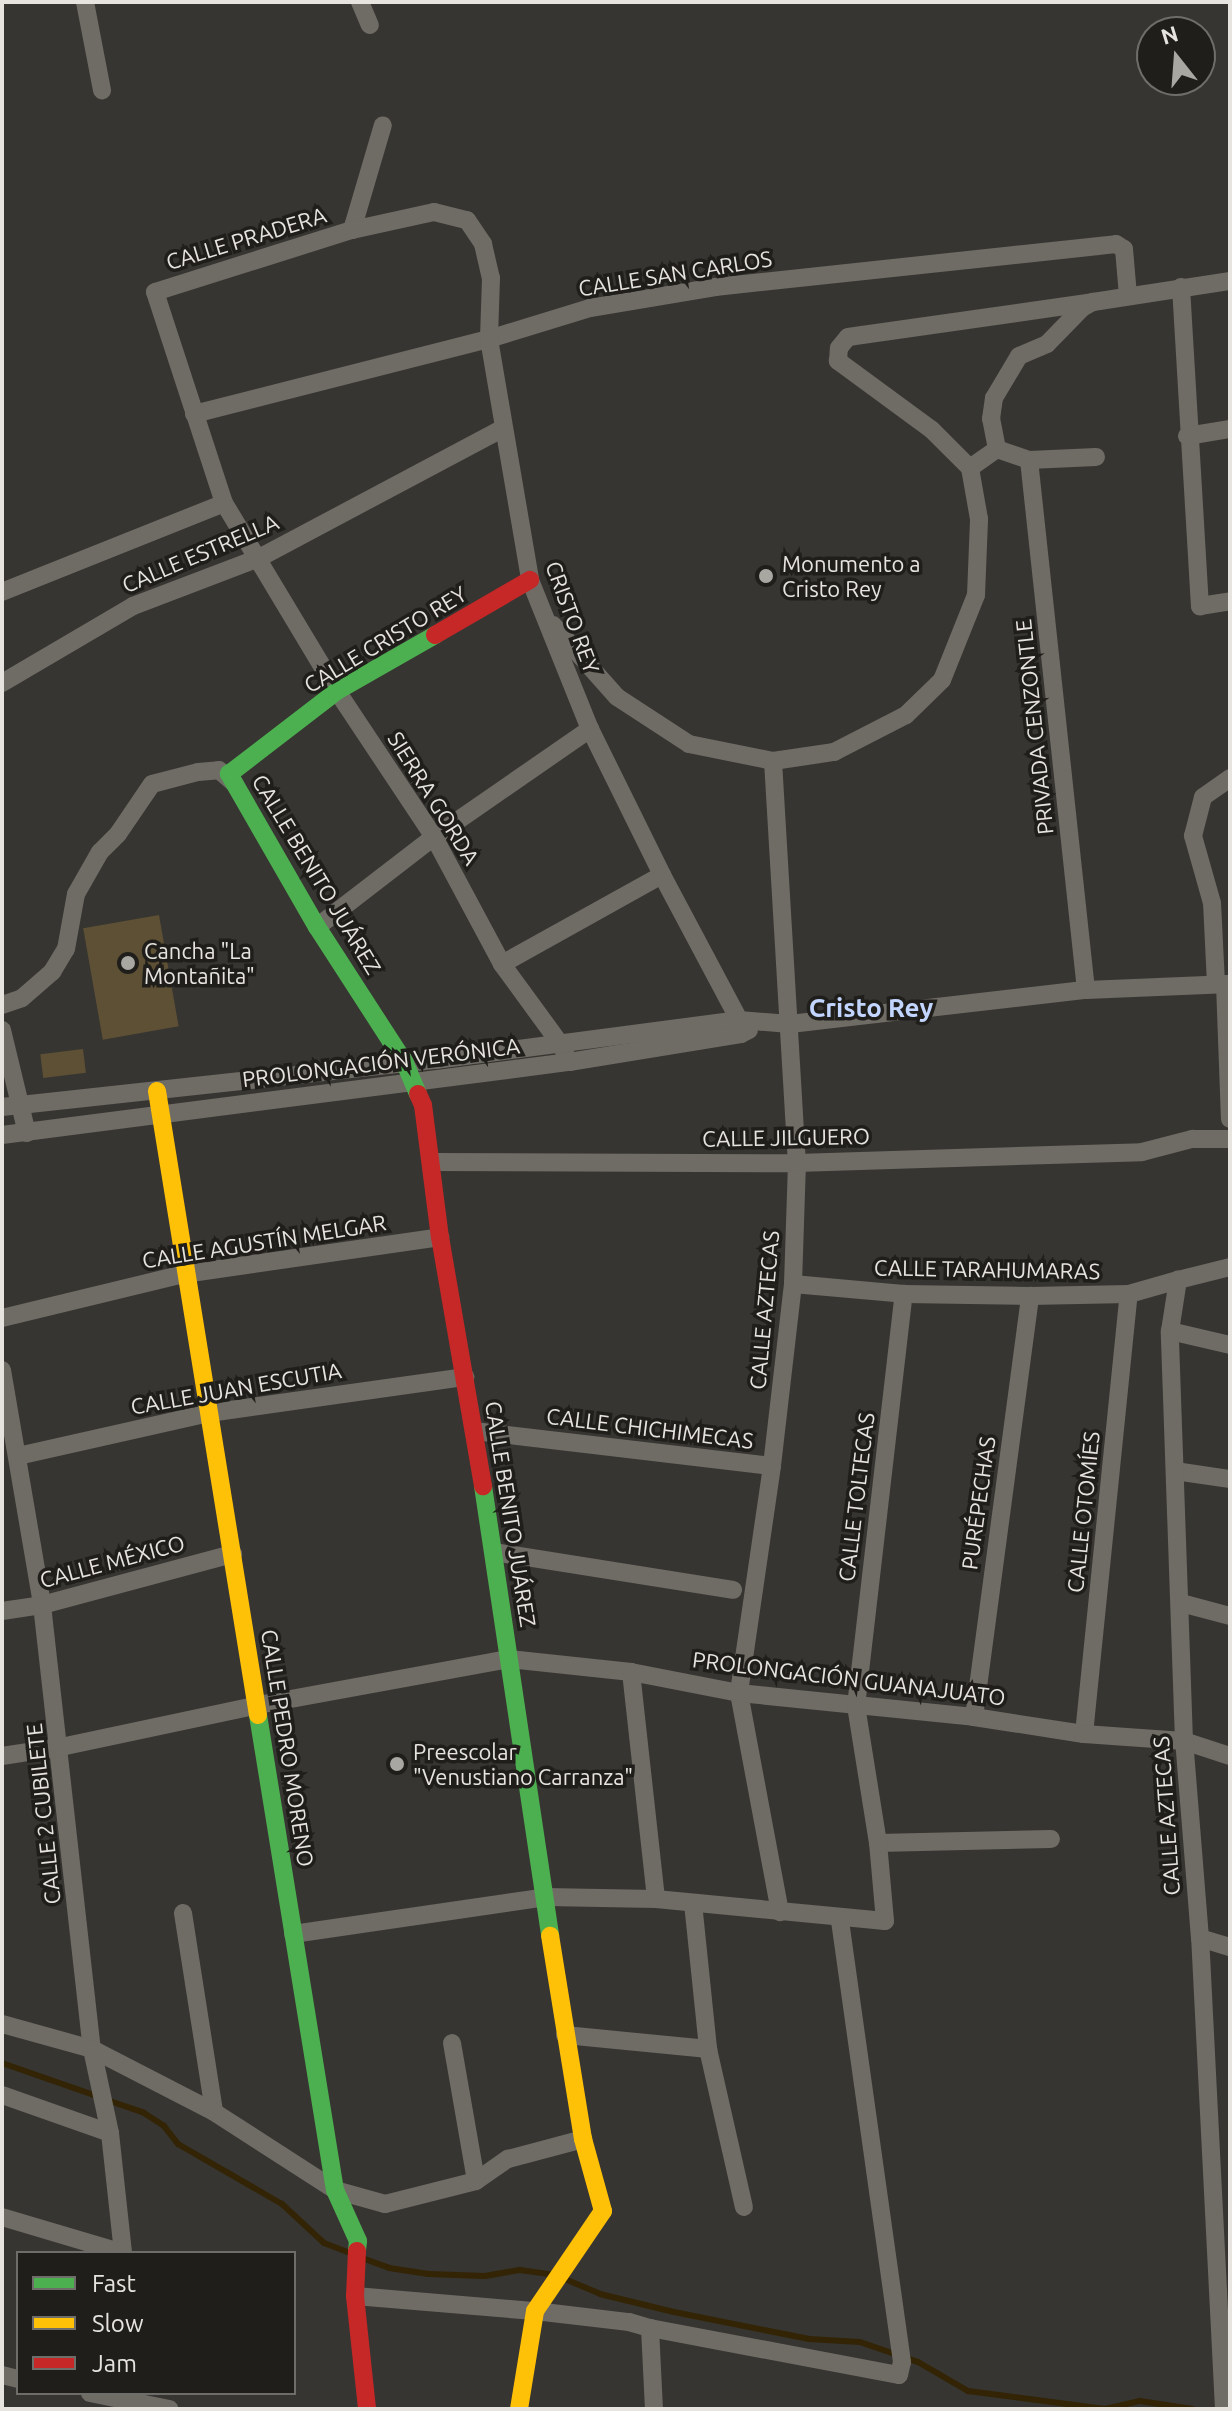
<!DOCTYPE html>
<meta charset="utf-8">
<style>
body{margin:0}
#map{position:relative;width:1232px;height:2411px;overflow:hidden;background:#373531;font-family:Ubuntu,sans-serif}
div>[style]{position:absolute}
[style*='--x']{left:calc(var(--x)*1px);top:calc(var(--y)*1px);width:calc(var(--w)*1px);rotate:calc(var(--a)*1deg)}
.green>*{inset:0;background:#5d5034;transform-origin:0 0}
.stream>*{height:6px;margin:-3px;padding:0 3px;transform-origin:3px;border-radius:3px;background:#322404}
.street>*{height:18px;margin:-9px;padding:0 9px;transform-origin:9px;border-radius:9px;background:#6f6b65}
.fast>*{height:18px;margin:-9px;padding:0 9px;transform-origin:9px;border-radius:9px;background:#4caf50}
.slow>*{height:18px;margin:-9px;padding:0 9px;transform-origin:9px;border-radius:9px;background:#ffc107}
.jam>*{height:18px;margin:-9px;padding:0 9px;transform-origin:9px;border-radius:9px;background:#c62828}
.dots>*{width:22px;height:22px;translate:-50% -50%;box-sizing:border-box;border:4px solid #1f1e1a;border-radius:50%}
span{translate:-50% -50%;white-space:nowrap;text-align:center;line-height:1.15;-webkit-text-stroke:7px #1f1e1a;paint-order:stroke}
.street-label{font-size:22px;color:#e7e4df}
.poi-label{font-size:22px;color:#e7e4df}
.left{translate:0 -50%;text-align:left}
.quarter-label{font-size:26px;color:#c2d5fe;font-weight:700}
.frame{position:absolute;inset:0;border:4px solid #e7e4df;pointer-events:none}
.legend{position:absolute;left:16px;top:2251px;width:280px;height:144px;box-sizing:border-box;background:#1f1e1a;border:2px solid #6f6d69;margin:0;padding:10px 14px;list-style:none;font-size:24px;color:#e7e4df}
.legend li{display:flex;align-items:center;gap:16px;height:40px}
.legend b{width:40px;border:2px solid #6f6d69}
.north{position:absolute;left:1136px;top:16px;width:80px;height:80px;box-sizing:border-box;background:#1f1e1a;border:2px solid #6f6d69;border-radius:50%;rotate:343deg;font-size:22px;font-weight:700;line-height:32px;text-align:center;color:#e7e4df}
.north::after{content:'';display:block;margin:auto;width:28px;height:36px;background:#a9a7a2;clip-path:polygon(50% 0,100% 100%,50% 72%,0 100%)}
</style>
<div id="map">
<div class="green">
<i style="left:159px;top:915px;width:113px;height:77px;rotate:80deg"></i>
<i style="left:83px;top:1049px;width:24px;height:43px;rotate:83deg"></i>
</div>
<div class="stream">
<i style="--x:2;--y:2063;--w:101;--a:19.2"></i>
<i style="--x:107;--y:2100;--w:39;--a:19"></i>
<i style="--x:144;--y:2113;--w:24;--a:33"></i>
<i style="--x:164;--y:2126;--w:23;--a:52"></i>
<i style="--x:178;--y:2144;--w:120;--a:30"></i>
<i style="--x:282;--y:2204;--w:57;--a:42.9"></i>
<i style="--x:324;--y:2243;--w:30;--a:21"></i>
<i style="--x:362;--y:2258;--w:29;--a:20"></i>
<i style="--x:389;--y:2268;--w:40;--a:8.5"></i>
<i style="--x:429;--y:2274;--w:56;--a:2"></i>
<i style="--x:485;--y:2276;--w:36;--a:-10"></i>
<i style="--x:520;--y:2270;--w:35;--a:8"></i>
<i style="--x:565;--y:2279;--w:38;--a:23"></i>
<i style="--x:600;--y:2294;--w:76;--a:13.7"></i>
<i style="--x:674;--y:2312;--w:138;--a:11.3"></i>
<i style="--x:809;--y:2339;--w:51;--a:3.4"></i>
<i style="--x:860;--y:2342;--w:61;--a:19"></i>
<i style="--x:918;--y:2362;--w:58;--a:30.1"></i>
<i style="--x:968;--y:2391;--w:138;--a:7.5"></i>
<i style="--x:1105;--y:2409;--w:36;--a:-13"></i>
<i style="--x:1140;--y:2401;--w:53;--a:8.7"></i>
</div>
<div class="street">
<i style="--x:85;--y:2;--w:90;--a:79.1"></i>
<i style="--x:360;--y:2;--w:25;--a:67"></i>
<i style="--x:352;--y:230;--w:109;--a:-73.6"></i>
<i style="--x:1181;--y:287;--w:320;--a:86.6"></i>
<i style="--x:1200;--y:606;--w:30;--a:-9"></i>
<i style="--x:194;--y:414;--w:304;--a:-14.3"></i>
<i style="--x:489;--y:339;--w:106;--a:-17.1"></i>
<i style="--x:590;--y:308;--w:127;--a:-9.5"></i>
<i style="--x:715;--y:287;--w:403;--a:-6.1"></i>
<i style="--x:1116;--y:244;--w:9;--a:32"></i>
<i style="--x:1124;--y:249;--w:47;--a:85.1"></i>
<i style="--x:1187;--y:436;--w:44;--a:-9.2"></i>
<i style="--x:997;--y:449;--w:33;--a:145"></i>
<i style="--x:970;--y:468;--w:54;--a:-135"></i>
<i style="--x:932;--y:430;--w:117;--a:-143.7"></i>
<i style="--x:838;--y:361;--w:13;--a:-86"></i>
<i style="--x:839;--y:348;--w:14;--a:-51"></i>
<i style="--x:848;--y:337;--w:247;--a:-8.1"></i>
<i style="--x:1096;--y:457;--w:67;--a:177.4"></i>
<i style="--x:1029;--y:460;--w:34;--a:-161"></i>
<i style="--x:997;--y:449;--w:31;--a:-101"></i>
<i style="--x:991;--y:419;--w:21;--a:-82"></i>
<i style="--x:994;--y:398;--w:49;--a:-59.2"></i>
<i style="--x:1019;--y:356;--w:30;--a:-23"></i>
<i style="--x:1047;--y:344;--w:50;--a:-45.8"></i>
<i style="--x:1082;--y:308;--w:13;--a:-29"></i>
<i style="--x:1093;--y:302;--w:139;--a:-8.7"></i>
<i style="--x:1029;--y:460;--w:533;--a:83.86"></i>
<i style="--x:2;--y:592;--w:239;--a:-21.8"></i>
<i style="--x:553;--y:625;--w:96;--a:48.4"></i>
<i style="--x:617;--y:697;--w:86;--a:33.1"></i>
<i style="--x:689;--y:744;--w:86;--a:11.4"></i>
<i style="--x:773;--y:761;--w:62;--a:-8.4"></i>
<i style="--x:834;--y:752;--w:81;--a:-27.2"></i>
<i style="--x:906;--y:715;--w:50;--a:-44.2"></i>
<i style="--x:942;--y:680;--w:92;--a:-68.2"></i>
<i style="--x:976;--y:595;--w:76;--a:-87.7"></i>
<i style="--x:979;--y:519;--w:52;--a:-100"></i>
<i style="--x:2;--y:683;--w:152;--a:-30.4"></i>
<i style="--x:133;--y:606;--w:135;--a:-20.9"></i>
<i style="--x:259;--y:558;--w:277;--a:-28"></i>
<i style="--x:773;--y:761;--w:403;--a:86.6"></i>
<i style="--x:797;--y:1163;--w:121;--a:91.9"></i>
<i style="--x:793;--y:1284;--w:183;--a:96.6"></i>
<i style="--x:772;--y:1466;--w:229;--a:98.3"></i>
<i style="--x:739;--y:1693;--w:223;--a:79.4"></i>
<i style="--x:317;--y:927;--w:148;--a:-37.6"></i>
<i style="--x:434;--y:837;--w:190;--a:-34.7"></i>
<i style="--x:502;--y:964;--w:183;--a:-29.1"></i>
<i style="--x:1216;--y:984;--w:81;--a:-92.8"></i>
<i style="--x:1212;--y:903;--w:70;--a:-105.8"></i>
<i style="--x:1193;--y:836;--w:40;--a:-75.6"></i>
<i style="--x:1203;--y:797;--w:33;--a:-35"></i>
<i style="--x:1225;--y:984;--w:135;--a:87.9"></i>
<i style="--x:2;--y:1005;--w:21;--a:-19"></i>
<i style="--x:22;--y:998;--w:40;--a:-41"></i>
<i style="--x:52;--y:972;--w:27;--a:-59"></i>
<i style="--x:66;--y:949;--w:56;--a:-79.7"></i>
<i style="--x:76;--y:894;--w:48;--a:-60.3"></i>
<i style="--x:100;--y:852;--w:25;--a:-45"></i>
<i style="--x:118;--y:834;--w:60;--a:-55.8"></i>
<i style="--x:152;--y:784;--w:48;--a:-14.6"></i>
<i style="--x:198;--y:772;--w:21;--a:-5"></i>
<i style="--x:219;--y:770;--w:20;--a:41"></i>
<i style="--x:2;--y:1030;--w:106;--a:76.4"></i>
<i style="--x:569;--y:1062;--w:19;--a:-115"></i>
<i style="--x:561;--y:1045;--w:100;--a:-126.1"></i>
<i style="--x:502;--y:964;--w:144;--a:-118.2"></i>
<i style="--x:434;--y:837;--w:175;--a:-123.6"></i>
<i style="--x:337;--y:691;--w:219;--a:-121"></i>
<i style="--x:224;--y:503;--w:222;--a:-108.1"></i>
<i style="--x:155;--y:292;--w:207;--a:-17.5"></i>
<i style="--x:352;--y:230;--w:84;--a:-12.4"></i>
<i style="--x:434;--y:212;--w:34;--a:14"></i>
<i style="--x:467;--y:220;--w:29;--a:56"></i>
<i style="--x:483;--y:244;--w:35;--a:77"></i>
<i style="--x:491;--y:278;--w:61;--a:91.9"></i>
<i style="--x:489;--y:339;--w:244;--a:80.3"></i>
<i style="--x:530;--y:580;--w:161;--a:68.1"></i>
<i style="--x:590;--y:729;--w:163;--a:63.7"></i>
<i style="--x:662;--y:875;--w:164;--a:62"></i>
<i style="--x:739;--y:1020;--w:14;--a:82"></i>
<i style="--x:2;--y:1107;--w:436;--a:-6.2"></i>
<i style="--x:435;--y:1060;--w:307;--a:-7.5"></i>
<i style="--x:739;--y:1020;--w:51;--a:4.5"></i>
<i style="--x:790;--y:1024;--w:298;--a:-6.6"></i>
<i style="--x:1086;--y:990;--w:144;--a:-2.4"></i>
<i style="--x:2;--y:1135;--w:572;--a:-7.34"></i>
<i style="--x:569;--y:1062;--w:174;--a:-9.2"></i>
<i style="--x:741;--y:1034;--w:9;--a:-27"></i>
<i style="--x:431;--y:1162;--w:366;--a:0.2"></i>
<i style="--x:797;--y:1163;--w:345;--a:-1.8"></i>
<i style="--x:1142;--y:1152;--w:52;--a:-14.6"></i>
<i style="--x:1192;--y:1139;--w:38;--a:0"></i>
<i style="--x:793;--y:1284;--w:111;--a:5.1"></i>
<i style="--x:904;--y:1294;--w:126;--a:0.9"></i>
<i style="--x:1030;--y:1296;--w:99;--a:-1.2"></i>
<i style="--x:1129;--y:1294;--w:51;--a:-15.9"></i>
<i style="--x:2;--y:1318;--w:187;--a:-13.6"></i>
<i style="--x:184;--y:1274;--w:259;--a:-8.2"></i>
<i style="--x:1170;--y:1331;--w:62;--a:13.1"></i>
<i style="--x:2;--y:1370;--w:238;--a:80.3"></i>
<i style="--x:42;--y:1605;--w:447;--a:83.6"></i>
<i style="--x:92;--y:2049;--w:86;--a:77.9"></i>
<i style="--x:110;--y:2133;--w:121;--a:83.8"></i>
<i style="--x:474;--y:1431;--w:300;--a:6.7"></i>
<i style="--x:18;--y:1456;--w:196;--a:-12.7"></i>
<i style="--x:209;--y:1413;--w:259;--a:-8"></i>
<i style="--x:1175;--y:1471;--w:56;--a:8.3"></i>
<i style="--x:494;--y:1552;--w:242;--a:9"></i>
<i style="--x:1181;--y:1603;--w:51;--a:14.9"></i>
<i style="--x:2;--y:1611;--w:40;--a:-8.5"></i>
<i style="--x:42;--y:1605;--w:198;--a:-15"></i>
<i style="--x:631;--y:1672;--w:228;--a:83.7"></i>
<i style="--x:974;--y:1717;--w:425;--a:-82.4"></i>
<i style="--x:1084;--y:1734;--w:442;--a:-84.2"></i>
<i style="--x:2;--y:1756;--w:60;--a:-8.7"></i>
<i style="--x:61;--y:1747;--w:201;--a:-12"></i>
<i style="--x:258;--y:1705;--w:255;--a:-10.4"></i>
<i style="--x:509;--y:1659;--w:123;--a:6.1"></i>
<i style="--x:631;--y:1672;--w:110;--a:11"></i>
<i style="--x:739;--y:1693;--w:236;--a:5.8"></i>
<i style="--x:974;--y:1717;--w:111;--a:8.8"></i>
<i style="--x:1084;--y:1734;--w:100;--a:4"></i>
<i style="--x:1184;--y:1741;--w:48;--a:18.1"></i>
<i style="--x:878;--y:1843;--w:173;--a:-1.3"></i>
<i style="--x:693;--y:1903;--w:147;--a:84.1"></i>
<i style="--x:708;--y:2049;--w:162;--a:77.2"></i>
<i style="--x:183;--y:1913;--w:201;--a:81.1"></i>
<i style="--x:293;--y:1934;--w:256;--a:-8.3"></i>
<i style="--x:546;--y:1897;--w:110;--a:1"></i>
<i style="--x:656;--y:1899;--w:230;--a:5.5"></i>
<i style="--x:885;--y:1921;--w:78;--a:-95.1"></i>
<i style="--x:878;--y:1843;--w:139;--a:-99.1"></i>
<i style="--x:856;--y:1706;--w:415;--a:-83.4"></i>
<i style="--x:1200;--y:1938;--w:31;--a:17"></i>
<i style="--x:2;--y:2024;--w:93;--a:15.5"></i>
<i style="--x:92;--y:2049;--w:137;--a:27.3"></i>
<i style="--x:214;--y:2112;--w:144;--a:32.8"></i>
<i style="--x:335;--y:2190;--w:52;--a:15.6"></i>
<i style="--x:385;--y:2204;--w:94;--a:-14.2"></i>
<i style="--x:476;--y:2181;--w:39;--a:-35"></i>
<i style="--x:508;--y:2159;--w:78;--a:-14.9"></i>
<i style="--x:565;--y:2035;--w:144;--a:5.6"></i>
<i style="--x:452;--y:2043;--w:140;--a:80.1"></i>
<i style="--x:2;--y:2095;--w:114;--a:19.4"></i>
<i style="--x:2;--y:2217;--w:126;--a:16.6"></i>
<i style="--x:355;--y:2296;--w:181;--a:4.8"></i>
<i style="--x:535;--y:2311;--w:95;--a:6.7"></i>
<i style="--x:629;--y:2322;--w:22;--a:16"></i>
<i style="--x:650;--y:2328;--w:81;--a:87.2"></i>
<i style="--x:650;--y:2328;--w:253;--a:10.7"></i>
<i style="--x:899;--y:2375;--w:13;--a:-77"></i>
<i style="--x:902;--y:2362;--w:447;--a:-98"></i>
<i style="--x:2;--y:2375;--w:16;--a:14"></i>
<i style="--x:90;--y:2393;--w:81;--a:11.4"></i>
<i style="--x:1224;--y:2409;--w:472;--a:-92.9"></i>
<i style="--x:1200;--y:1938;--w:198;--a:-94.6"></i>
<i style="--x:1184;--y:1741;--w:410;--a:-92"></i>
<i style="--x:1170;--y:1331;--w:52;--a:-81.1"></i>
<i style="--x:1178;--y:1280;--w:54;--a:-14"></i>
</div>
<div class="fast">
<i style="--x:418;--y:1094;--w:34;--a:-113"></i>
<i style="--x:405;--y:1063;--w:162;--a:-122.9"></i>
<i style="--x:317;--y:927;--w:177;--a:-119.9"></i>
<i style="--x:229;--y:774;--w:136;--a:-37.5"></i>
<i style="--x:337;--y:691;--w:113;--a:-29.7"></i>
<i style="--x:483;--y:1486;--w:455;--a:81.5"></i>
<i style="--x:258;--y:1715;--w:481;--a:80.8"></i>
<i style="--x:335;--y:2190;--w:56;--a:65.7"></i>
<i style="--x:358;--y:2241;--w:10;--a:96"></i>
</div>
<div class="slow">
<i style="--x:157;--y:1091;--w:632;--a:80.81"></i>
<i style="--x:519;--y:2409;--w:99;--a:-80.7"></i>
<i style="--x:535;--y:2311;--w:121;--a:-55.8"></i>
<i style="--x:603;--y:2211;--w:75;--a:-105.5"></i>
<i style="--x:583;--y:2139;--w:206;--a:-99.2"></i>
</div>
<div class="jam">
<i style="--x:435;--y:635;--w:110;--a:-30.1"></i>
<i style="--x:418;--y:1094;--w:12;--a:66"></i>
<i style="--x:423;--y:1105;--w:133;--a:82.7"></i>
<i style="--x:440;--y:1237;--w:253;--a:80.2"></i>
<i style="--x:357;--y:2251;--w:45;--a:92.5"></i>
<i style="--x:355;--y:2296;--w:114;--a:83.9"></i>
</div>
<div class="dots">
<i style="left:766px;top:576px;background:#a9a7a2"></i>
<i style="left:128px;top:963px;background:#a9a7a2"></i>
<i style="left:397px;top:1764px;background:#a9a7a2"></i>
</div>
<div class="street-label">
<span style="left:246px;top:238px;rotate:-17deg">CALLE PRADERA</span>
<span style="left:675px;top:273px;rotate:-9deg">CALLE SAN CARLOS</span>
<span style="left:200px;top:553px;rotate:-23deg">CALLE ESTRELLA</span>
<span style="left:573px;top:617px;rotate:70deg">CRISTO REY</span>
<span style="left:385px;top:639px;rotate:-31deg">CALLE CRISTO REY</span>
<span style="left:1034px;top:727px;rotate:-96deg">PRIVADA CENZONTLE</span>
<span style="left:434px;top:798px;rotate:58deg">SIERRA GORDA</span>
<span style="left:317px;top:874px;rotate:59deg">CALLE BENITO JUÁREZ</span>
<span style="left:381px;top:1062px;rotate:-7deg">PROLONGACIÓN VERÓNICA</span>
<span style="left:786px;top:1137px;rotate:-1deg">CALLE JILGUERO</span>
<span style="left:264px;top:1241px;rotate:-9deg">CALLE AGUSTÍN MELGAR</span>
<span style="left:987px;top:1269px;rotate:1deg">CALLE TARAHUMARAS</span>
<span style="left:764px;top:1310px;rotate:-85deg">CALLE AZTECAS</span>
<span style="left:236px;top:1388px;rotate:-10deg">CALLE JUAN ESCUTIA</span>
<span style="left:650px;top:1428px;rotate:7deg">CALLE CHICHIMECAS</span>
<span style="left:856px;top:1497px;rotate:-83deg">CALLE TOLTECAS</span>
<span style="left:978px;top:1503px;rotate:-82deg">PURÉPECHAS</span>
<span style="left:1083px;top:1512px;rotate:-84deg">CALLE OTOMÍES</span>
<span style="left:511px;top:1514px;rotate:81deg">CALLE BENITO JUÁREZ</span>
<span style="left:112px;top:1561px;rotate:-15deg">CALLE MÉXICO</span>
<span style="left:849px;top:1678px;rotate:7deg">PROLONGACIÓN GUANAJUATO</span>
<span style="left:288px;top:1748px;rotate:81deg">CALLE PEDRO MORENO</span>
<span style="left:43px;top:1814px;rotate:-96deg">CALLE 2 CUBILETE</span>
<span style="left:1166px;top:1816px;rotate:-94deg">CALLE AZTECAS</span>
</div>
<div class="poi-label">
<span class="left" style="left:782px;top:576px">Monumento a<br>Cristo Rey</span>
<span class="left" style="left:144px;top:963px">Cancha "La<br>Montañita"</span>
<span class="left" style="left:413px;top:1764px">Preescolar<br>"Venustiano Carranza"</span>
</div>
<div class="quarter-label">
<span style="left:871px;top:1008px">Cristo Rey</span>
</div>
<div class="frame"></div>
<ul class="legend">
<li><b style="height:10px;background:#4caf50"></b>Fast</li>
<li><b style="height:10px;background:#ffc107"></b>Slow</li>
<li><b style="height:10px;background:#c62828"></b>Jam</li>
</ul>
<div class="north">N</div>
</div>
